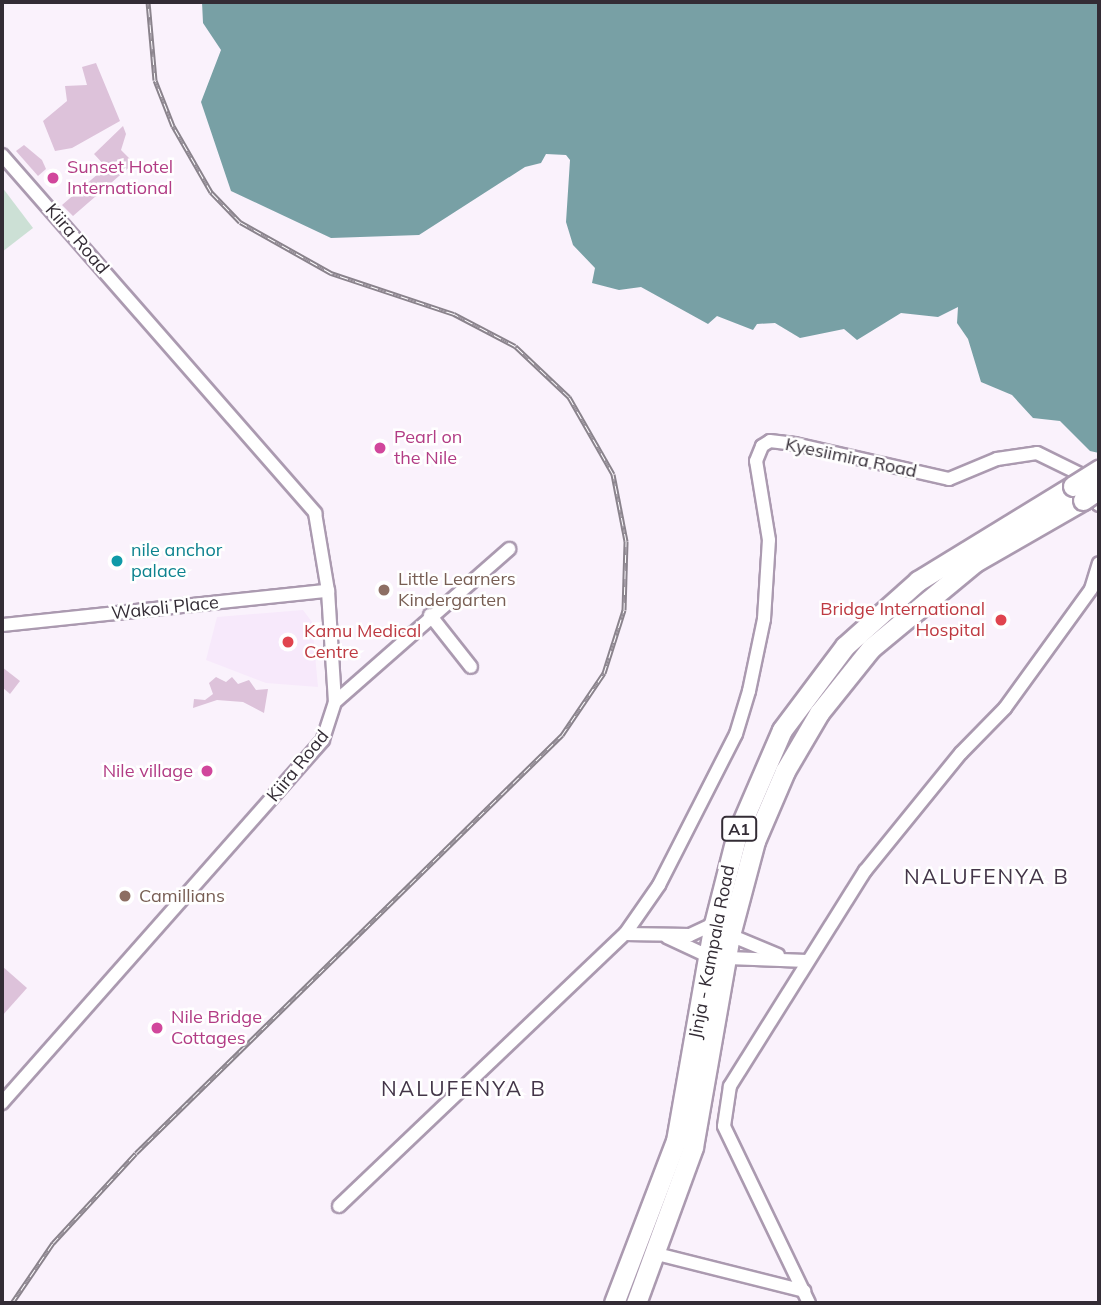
<!DOCTYPE html>
<style>
body{margin:0}
#map{position:relative;width:1101px;height:1305px;overflow:hidden;background:#faf2fc;font-family:Mulish,sans-serif}
div>[style]{position:absolute}
[style*='--x']{left:calc(var(--x)*1px);top:calc(var(--y)*1px);width:calc(var(--w)*1px);rotate:calc(var(--a)*1deg)}
.built>*{inset:0;background:#f7e9fb}
.green>*{inset:0;background:#cce0d5}
.water>*{inset:0;background:#78a0a5}
.building>*{inset:0;background:#ddc2da}
.roads{filter:drop-shadow(2px 0 #ab9ab0) drop-shadow(-2px 0 #ab9ab0) drop-shadow(0 2px #ab9ab0) drop-shadow(0 -2px #ab9ab0)}
.minor>*{height:12px;margin:-6px;padding:0 6px;transform-origin:6px;border-radius:6px;background:#fff}
.trunk>*{height:19px;margin:-9.5px;padding:0 9.5px;transform-origin:9.5px;border-radius:9.5px;background:#fff}
.rail>*{height:5px;margin-top:-2.5px;transform-origin:0;background:repeating-linear-gradient(90deg,#fff 0 8px,#8a838c 0 16px);box-sizing:border-box;border-block:2px solid #8a838c}
.bridges{filter:drop-shadow(2px 0 #ab9ab0) drop-shadow(-2px 0 #ab9ab0) drop-shadow(0 2px #ab9ab0) drop-shadow(0 -2px #ab9ab0)}
.trunk-bridge>*{height:19px;margin:-9.5px;padding:0 9.5px;transform-origin:9.5px;border-radius:9.5px;background:#fff}
.dots>*{width:19px;height:19px;translate:-50% -50%;box-sizing:border-box;border:4px solid #fff;border-radius:50%}
span{translate:-50% -50%;white-space:nowrap;text-align:center;line-height:1.15;-webkit-text-stroke:5px #fff;paint-order:stroke}
.shield-label span{padding:2px 5px;background:#fff;border:2px solid;border-radius:5px;-webkit-text-stroke-width:0}
.shield-label{font-size:16px;color:#332c35;font-weight:700}
.hotel-label{font-size:18px;color:#b23c85}
.left{translate:0 -50%;text-align:left}
.right{translate:-100% -50%;text-align:right}
.street-label{font-size:18px;color:#332c35}
.culture-label{font-size:18px;color:#0d838f}
.education-label{font-size:18px;color:#785e54}
.health-label{font-size:18px;color:#be3a42}
.quarter-label{font-size:21px;color:#433548;letter-spacing:2px}
.frame{position:absolute;inset:0;border:4px solid #332c35;pointer-events:none}
</style>
<div id="map">
<div class="built">
<i style="clip-path:polygon(303px 610px,312px 622px,318px 687px,266px 683px,206px 660px,217px 617px)"></i>
</div>
<div class="green">
<i style="clip-path:polygon(2px 187px,33px 228px,2px 252px)"></i>
</div>
<div class="water">
<i style="clip-path:polygon(202px 2px,1099px 2px,1099px 453px,1090px 451px,1060px 421px,1033px 418px,1012px 395px,981px 382px,968px 339px,957px 323px,958px 307px,938px 317px,901px 313px,857px 340px,844px 329px,800px 338px,775px 323px,757px 324px,753px 330px,717px 316px,708px 324px,641px 287px,619px 290px,592px 283px,595px 268px,573px 245px,566px 222px,570px 160px,566px 155px,546px 154px,541px 163px,525px 167px,419px 235px,331px 238px,231px 191px,201px 102px,221px 50px,203px 23px)"></i>
</div>
<div class="building">
<i style="clip-path:polygon(96px 63px,120px 121px,72px 148px,55px 151px,43px 121px,67px 101px,65px 86px,87px 85px,82px 67px)"></i>
<i style="clip-path:polygon(123px 126px,126px 134px,121px 150px,134px 163px,73px 216px,62px 205px,106px 167px,94px 154px)"></i>
<i style="clip-path:polygon(24px 145px,42px 160px,46px 169px,38px 176px,16px 151px)"></i>
<i style="clip-path:polygon(2px 667px,20px 681px,10px 694px,2px 687px)"></i>
<i style="clip-path:polygon(216px 677px,226px 682px,232px 677px,238px 684px,249px 680px,256px 690px,268px 689px,264px 713px,243px 702px,217px 700px,193px 708px,194px 699px,205px 700px,213px 694px,209px 683px)"></i>
<i style="clip-path:polygon(2px 966px,27px 988px,2px 1016px)"></i>
</div>
<div class="roads">
<div class="minor">
<i style="--x:2;--y:155;--w:476;--a:48.8"></i>
<i style="--x:315;--y:513;--w:79;--a:80.5"></i>
<i style="--x:328;--y:591;--w:111;--a:86.4"></i>
<i style="--x:335;--y:702;--w:40;--a:108"></i>
<i style="--x:323;--y:740;--w:485;--a:131.5"></i>
<i style="--x:1099;--y:504;--w:1;--a:90"></i>
<i style="--x:430;--y:615;--w:66;--a:51.7"></i>
<i style="--x:2;--y:625;--w:328;--a:-6"></i>
<i style="--x:335;--y:702;--w:232;--a:-41.3"></i>
<i style="--x:625;--y:934;--w:65;--a:0.9"></i>
<i style="--x:690;--y:935;--w:26;--a:-25"></i>
<i style="--x:730;--y:935;--w:52;--a:22.6"></i>
<i style="--x:667;--y:937;--w:45;--a:24.9"></i>
<i style="--x:728;--y:958;--w:79;--a:2.2"></i>
<i style="--x:339;--y:1206;--w:395;--a:-43.6"></i>
<i style="--x:625;--y:934;--w:60;--a:-55.2"></i>
<i style="--x:659;--y:885;--w:169;--a:-63"></i>
<i style="--x:736;--y:734;--w:45;--a:-73.2"></i>
<i style="--x:749;--y:691;--w:74;--a:-78.2"></i>
<i style="--x:764;--y:619;--w:79;--a:-86.4"></i>
<i style="--x:769;--y:540;--w:80;--a:-99.3"></i>
<i style="--x:756;--y:461;--w:16;--a:-68"></i>
<i style="--x:762;--y:446;--w:9;--a:-32"></i>
<i style="--x:770;--y:441;--w:25;--a:7"></i>
<i style="--x:795;--y:444;--w:158;--a:12.8"></i>
<i style="--x:949;--y:479;--w:52;--a:-22.6"></i>
<i style="--x:997;--y:459;--w:40;--a:-8.5"></i>
<i style="--x:1037;--y:453;--w:48;--a:26"></i>
<i style="--x:657;--y:1254;--w:152;--a:14.1"></i>
<i style="--x:809;--y:1303;--w:196;--a:-115.7"></i>
<i style="--x:724;--y:1126;--w:40;--a:-81.5"></i>
<i style="--x:730;--y:1086;--w:254;--a:-57.9"></i>
<i style="--x:865;--y:871;--w:152;--a:-50.9"></i>
<i style="--x:961;--y:753;--w:63;--a:-45.6"></i>
<i style="--x:1005;--y:708;--w:147;--a:-54.1"></i>
<i style="--x:1091;--y:589;--w:27;--a:-73"></i>
</div>
<div class="trunk">
<i style="--x:614;--y:1303;--w:173;--a:-69.1"></i>
<i style="--x:676;--y:1141;--w:220;--a:-80.1"></i>
<i style="--x:714;--y:924;--w:93;--a:-75.7"></i>
<i style="--x:737;--y:834;--w:113;--a:-66.6"></i>
<i style="--x:782;--y:730;--w:105;--a:-53.1"></i>
<i style="--x:845;--y:646;--w:98;--a:-41.7"></i>
<i style="--x:918;--y:581;--w:182;--a:-31.5"></i>
<i style="--x:636;--y:1303;--w:166;--a:-69.9"></i>
<i style="--x:693;--y:1147;--w:215;--a:-80.1"></i>
<i style="--x:730;--y:935;--w:97;--a:-75.1"></i>
<i style="--x:755;--y:841;--w:76;--a:-66.8"></i>
<i style="--x:785;--y:771;--w:67;--a:-59.6"></i>
<i style="--x:819;--y:713;--w:83;--a:-51.3"></i>
<i style="--x:871;--y:648;--w:135;--a:-39.6"></i>
<i style="--x:975;--y:562;--w:125;--a:-29.9"></i>
</div>
</div>
<div class="rail">
<i style="--x:12;--y:1303;--w:73;--a:-55.7"></i>
<i style="--x:53;--y:1243;--w:122;--a:-47.3"></i>
<i style="--x:136;--y:1153;--w:597;--a:-44.46"></i>
<i style="--x:562;--y:735;--w:75;--a:-55.9"></i>
<i style="--x:604;--y:673;--w:66;--a:-72.4"></i>
<i style="--x:624;--y:610;--w:69;--a:-88.3"></i>
<i style="--x:626;--y:541;--w:68;--a:-101"></i>
<i style="--x:613;--y:474;--w:89;--a:-119.7"></i>
<i style="--x:569;--y:397;--w:74;--a:-136.6"></i>
<i style="--x:515;--y:346;--w:69;--a:-152.3"></i>
<i style="--x:454;--y:314;--w:130;--a:-161.6"></i>
<i style="--x:331;--y:273;--w:104;--a:-150.7"></i>
<i style="--x:240;--y:222;--w:42;--a:-134"></i>
<i style="--x:211;--y:192;--w:76;--a:-119.9"></i>
<i style="--x:173;--y:126;--w:49;--a:-111.4"></i>
<i style="--x:155;--y:80;--w:78;--a:-95.1"></i>
</div>
<div class="bridges">
<div class="trunk-bridge">
<i style="--x:1073;--y:486;--w:31;--a:-32"></i>
<i style="--x:1083;--y:500;--w:19;--a:-35"></i>
</div>
</div>
<div class="dots">
<i style="left:53px;top:178px;background:#d1479c"></i>
<i style="left:380px;top:448px;background:#d1479c"></i>
<i style="left:117px;top:561px;background:#0f9aa8"></i>
<i style="left:384px;top:590px;background:#8d6e63"></i>
<i style="left:1001px;top:620px;background:#e0444e"></i>
<i style="left:288px;top:642px;background:#e0444e"></i>
<i style="left:207px;top:771px;background:#d1479c"></i>
<i style="left:125px;top:896px;background:#8d6e63"></i>
<i style="left:157px;top:1028px;background:#d1479c"></i>
</div>
<div class="shield-label">
<span style="left:739px;top:829px">A1</span>
</div>
<div class="hotel-label">
<span class="left" style="left:67px;top:178px">Sunset Hotel<br>International</span>
<span class="left" style="left:394px;top:448px">Pearl on<br>the Nile</span>
<span class="right" style="left:193px;top:771px">Nile village</span>
<span class="left" style="left:171px;top:1028px">Nile Bridge<br>Cottages</span>
</div>
<div class="street-label">
<span style="left:77px;top:239px;rotate:49deg">Kiira Road</span>
<span style="left:851px;top:458px;rotate:12deg">Kyesiimira Road</span>
<span style="left:165px;top:608px;rotate:-6deg">Wakoli Place</span>
<span style="left:298px;top:766px;rotate:-51deg">Kiira Road</span>
<span style="left:712px;top:952px;rotate:-79deg">Jinja - Kampala Road</span>
</div>
<div class="culture-label">
<span class="left" style="left:131px;top:561px">nile anchor<br>palace</span>
</div>
<div class="education-label">
<span class="left" style="left:398px;top:590px">Little Learners<br>Kindergarten</span>
<span class="left" style="left:139px;top:896px">Camillians</span>
</div>
<div class="health-label">
<span class="right" style="left:985px;top:620px">Bridge International<br>Hospital</span>
<span class="left" style="left:304px;top:642px">Kamu Medical<br>Centre</span>
</div>
<div class="quarter-label">
<span style="left:987px;top:876px">NALUFENYA B</span>
<span style="left:464px;top:1088px">NALUFENYA B</span>
</div>
<div class="frame"></div>
</div>
